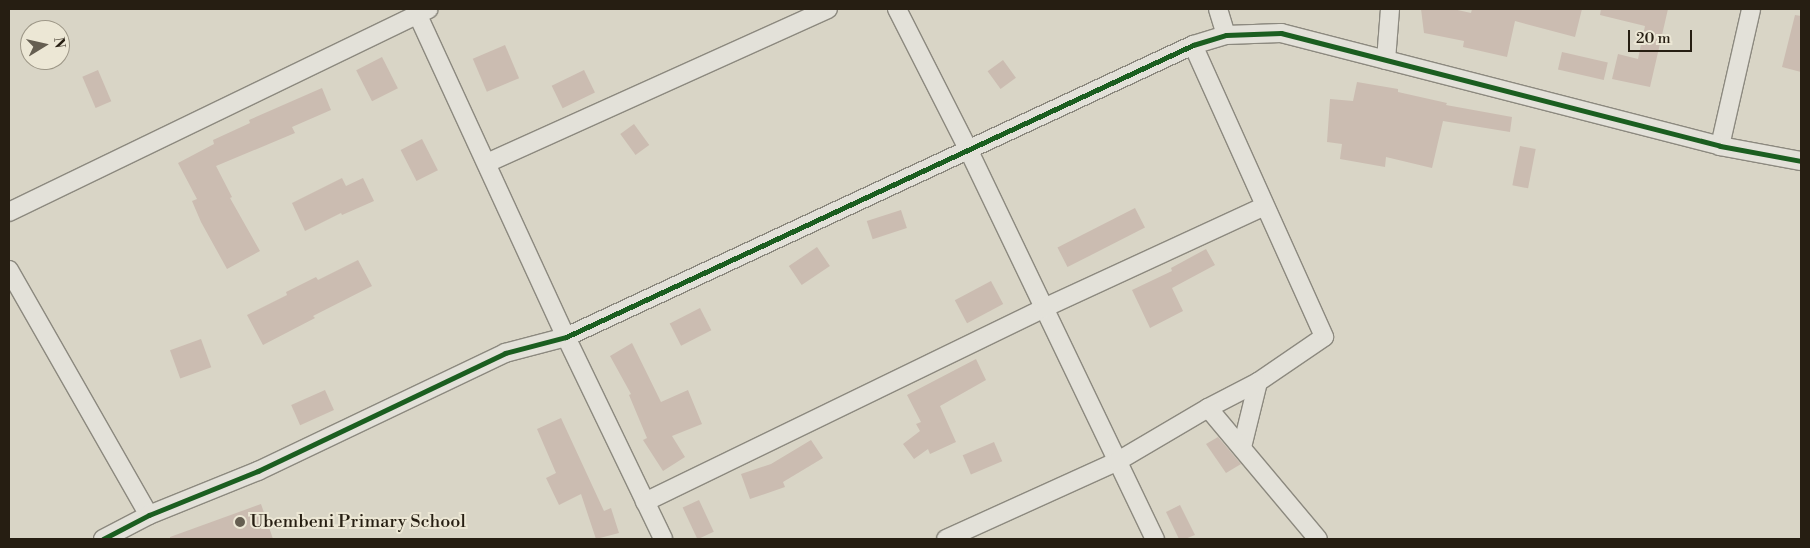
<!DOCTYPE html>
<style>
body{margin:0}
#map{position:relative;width:1810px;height:548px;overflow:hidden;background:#d9d5c6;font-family:"Libre Bodoni",serif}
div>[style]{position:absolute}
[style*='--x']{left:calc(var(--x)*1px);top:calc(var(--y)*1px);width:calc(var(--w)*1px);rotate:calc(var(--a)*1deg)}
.building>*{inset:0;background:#cbbcb1;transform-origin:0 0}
.roads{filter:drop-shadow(1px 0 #8c897f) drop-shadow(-1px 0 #8c897f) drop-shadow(0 1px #8c897f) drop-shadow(0 -1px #8c897f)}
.street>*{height:18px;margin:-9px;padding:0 9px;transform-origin:9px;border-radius:9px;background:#e3e1d9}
.cycleway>*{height:5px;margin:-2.5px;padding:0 2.5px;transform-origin:2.5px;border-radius:2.5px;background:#1b5e20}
.dots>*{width:14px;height:14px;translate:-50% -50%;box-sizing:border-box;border:2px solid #ece7d5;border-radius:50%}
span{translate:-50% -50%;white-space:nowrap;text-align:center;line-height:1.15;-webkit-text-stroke:4px #ece7d5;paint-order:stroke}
.poi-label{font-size:18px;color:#261e12}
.left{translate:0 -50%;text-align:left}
.frame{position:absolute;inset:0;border:10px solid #261e12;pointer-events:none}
.north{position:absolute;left:20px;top:20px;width:50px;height:50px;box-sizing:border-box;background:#ece7d5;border:1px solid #9d9787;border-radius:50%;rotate:81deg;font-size:14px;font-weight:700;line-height:20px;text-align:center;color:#261e12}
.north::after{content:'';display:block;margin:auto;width:18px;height:22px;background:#655e51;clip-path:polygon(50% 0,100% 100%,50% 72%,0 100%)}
.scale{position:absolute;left:1628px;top:30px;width:64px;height:22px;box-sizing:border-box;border:2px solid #261e12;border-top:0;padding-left:6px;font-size:15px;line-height:18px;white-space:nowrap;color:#261e12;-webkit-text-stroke:4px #ece7d5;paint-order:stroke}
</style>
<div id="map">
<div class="building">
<i style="clip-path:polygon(1421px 9px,1453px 9px,1471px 13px,1472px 9px,1582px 9px,1575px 37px,1515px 21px,1507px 57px,1463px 47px,1464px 41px,1424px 33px)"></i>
<i style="clip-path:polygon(1601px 9px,1668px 9px,1650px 87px,1612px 79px,1618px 54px,1638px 59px,1645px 26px,1600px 15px)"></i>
<i style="clip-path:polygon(1795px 15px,1801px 16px,1801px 72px,1782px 67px)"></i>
<i style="left:505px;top:45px;width:36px;height:35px;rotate:67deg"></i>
<i style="left:1562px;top:52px;width:47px;height:18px;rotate:13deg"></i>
<i style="left:382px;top:57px;width:35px;height:29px;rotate:63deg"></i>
<i style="left:1003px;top:60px;width:22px;height:19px;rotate:54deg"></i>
<i style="left:98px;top:70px;width:34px;height:17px;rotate:67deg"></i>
<i style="left:584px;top:70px;width:25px;height:36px;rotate:64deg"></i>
<i style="clip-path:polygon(1357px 82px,1398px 89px,1398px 92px,1447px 103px,1446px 105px,1512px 117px,1510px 132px,1443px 121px,1432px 168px,1386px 157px,1385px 167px,1340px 159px,1342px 144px,1327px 142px,1330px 99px,1353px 101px)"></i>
<i style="clip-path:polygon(322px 88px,331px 110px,292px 127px,295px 133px,216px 166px,232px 197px,230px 198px,260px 251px,227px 269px,201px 222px,192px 201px,197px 199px,178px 163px,214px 144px,213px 140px,250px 123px,249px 120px)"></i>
<i style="left:634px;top:124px;width:26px;height:17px;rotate:54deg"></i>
<i style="left:422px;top:139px;width:35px;height:24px;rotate:63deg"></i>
<i style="left:1520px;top:146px;width:16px;height:40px;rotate:11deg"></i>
<i style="clip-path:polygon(342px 178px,346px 186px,363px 178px,374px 201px,342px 215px,341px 213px,305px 231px,292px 203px)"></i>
<i style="left:1135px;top:208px;width:22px;height:87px;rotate:63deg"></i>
<i style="left:901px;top:210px;width:19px;height:36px;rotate:72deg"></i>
<i style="left:817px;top:247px;width:23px;height:34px;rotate:56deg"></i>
<i style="clip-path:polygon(1206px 249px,1215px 265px,1172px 288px,1183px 311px,1150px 328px,1132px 290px,1172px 271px,1171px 268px)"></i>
<i style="clip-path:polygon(358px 260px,372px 286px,313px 316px,315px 318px,263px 345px,247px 315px,287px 295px,286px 292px,316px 277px,318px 280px)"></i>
<i style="left:991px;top:281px;width:26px;height:41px;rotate:62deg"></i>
<i style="left:700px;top:308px;width:25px;height:34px;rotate:63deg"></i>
<i style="left:201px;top:339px;width:30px;height:33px;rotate:70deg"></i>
<i style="clip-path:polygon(632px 343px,661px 402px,688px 390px,702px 424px,672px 436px,685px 457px,663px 471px,643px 440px,647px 438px,629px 395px,631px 394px,610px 356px)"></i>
<i style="clip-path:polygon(976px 359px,986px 380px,940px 406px,956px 442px,930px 454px,928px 449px,914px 459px,903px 444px,920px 431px,916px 424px,921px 422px,907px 395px)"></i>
<i style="left:325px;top:390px;width:22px;height:37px;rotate:66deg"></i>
<i style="clip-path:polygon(561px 418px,604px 511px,611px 508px,619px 533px,596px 539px,581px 494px,559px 505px,546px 478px,556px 473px,537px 429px)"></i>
<i style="clip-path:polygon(1218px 437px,1241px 464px,1226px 473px,1206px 444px)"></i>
<i style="clip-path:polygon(811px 440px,823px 458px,783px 482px,785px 487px,750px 499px,741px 474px,771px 464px)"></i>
<i style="left:994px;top:442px;width:21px;height:34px;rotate:67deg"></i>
<i style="left:699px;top:500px;width:35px;height:18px;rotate:65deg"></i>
<i style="clip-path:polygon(261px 504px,273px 539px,170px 539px,170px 537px)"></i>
<i style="clip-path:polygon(1180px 505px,1195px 535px,1185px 539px,1179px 539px,1166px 512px)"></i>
</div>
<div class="roads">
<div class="street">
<i style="--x:415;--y:9;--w:361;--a:65.3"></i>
<i style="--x:566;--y:337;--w:224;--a:64.3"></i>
<i style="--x:897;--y:9;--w:157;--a:63.1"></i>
<i style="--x:968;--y:149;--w:433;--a:64.4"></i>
<i style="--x:1218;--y:9;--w:27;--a:73"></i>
<i style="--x:1193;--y:45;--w:320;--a:65.8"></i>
<i style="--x:1324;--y:337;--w:80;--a:145.7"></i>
<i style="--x:1258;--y:382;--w:67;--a:103.8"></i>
<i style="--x:1386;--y:60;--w:51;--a:-85.5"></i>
<i style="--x:1720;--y:146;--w:140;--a:-77.2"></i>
<i style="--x:487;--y:163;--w:374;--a:-24.3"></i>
<i style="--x:9;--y:212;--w:466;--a:-25.8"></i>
<i style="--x:9;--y:270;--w:282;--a:60.3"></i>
<i style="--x:1208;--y:408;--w:56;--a:-27.5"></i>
<i style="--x:645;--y:502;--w:444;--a:-25.9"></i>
<i style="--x:1044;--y:308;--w:243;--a:-24.8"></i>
<i style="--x:103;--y:539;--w:52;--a:-27.6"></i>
<i style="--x:149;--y:515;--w:118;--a:-22"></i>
<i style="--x:258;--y:471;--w:274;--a:-25.5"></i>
<i style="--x:505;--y:353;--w:63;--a:-14.7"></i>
<i style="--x:566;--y:337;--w:692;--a:-24.97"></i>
<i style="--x:1193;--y:45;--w:34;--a:-17"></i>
<i style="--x:1226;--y:35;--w:55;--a:-2.1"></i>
<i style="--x:1281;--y:33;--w:453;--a:14.4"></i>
<i style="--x:1720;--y:146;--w:82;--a:10.5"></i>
<i style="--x:946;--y:539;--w:189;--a:-24.4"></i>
<i style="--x:1118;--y:461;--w:104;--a:-30.5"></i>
<i style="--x:1208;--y:408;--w:171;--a:50"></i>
</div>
</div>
<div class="cycleway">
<i style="--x:103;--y:539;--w:52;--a:-27.6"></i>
<i style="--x:149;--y:515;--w:118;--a:-22"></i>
<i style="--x:258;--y:471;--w:274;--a:-25.5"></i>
<i style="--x:505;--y:353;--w:63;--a:-14.7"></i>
<i style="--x:566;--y:337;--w:692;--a:-24.97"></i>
<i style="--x:1193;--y:45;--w:34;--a:-17"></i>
<i style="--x:1226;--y:35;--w:55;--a:-2.1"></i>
<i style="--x:1281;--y:33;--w:453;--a:14.4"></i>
<i style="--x:1720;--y:146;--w:82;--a:10.5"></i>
</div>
<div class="dots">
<i style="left:240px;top:522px;background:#655e51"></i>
</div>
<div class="poi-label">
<span class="left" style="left:250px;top:522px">Ubembeni Primary School</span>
</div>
<div class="frame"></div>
<div class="north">N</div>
<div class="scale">20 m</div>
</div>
